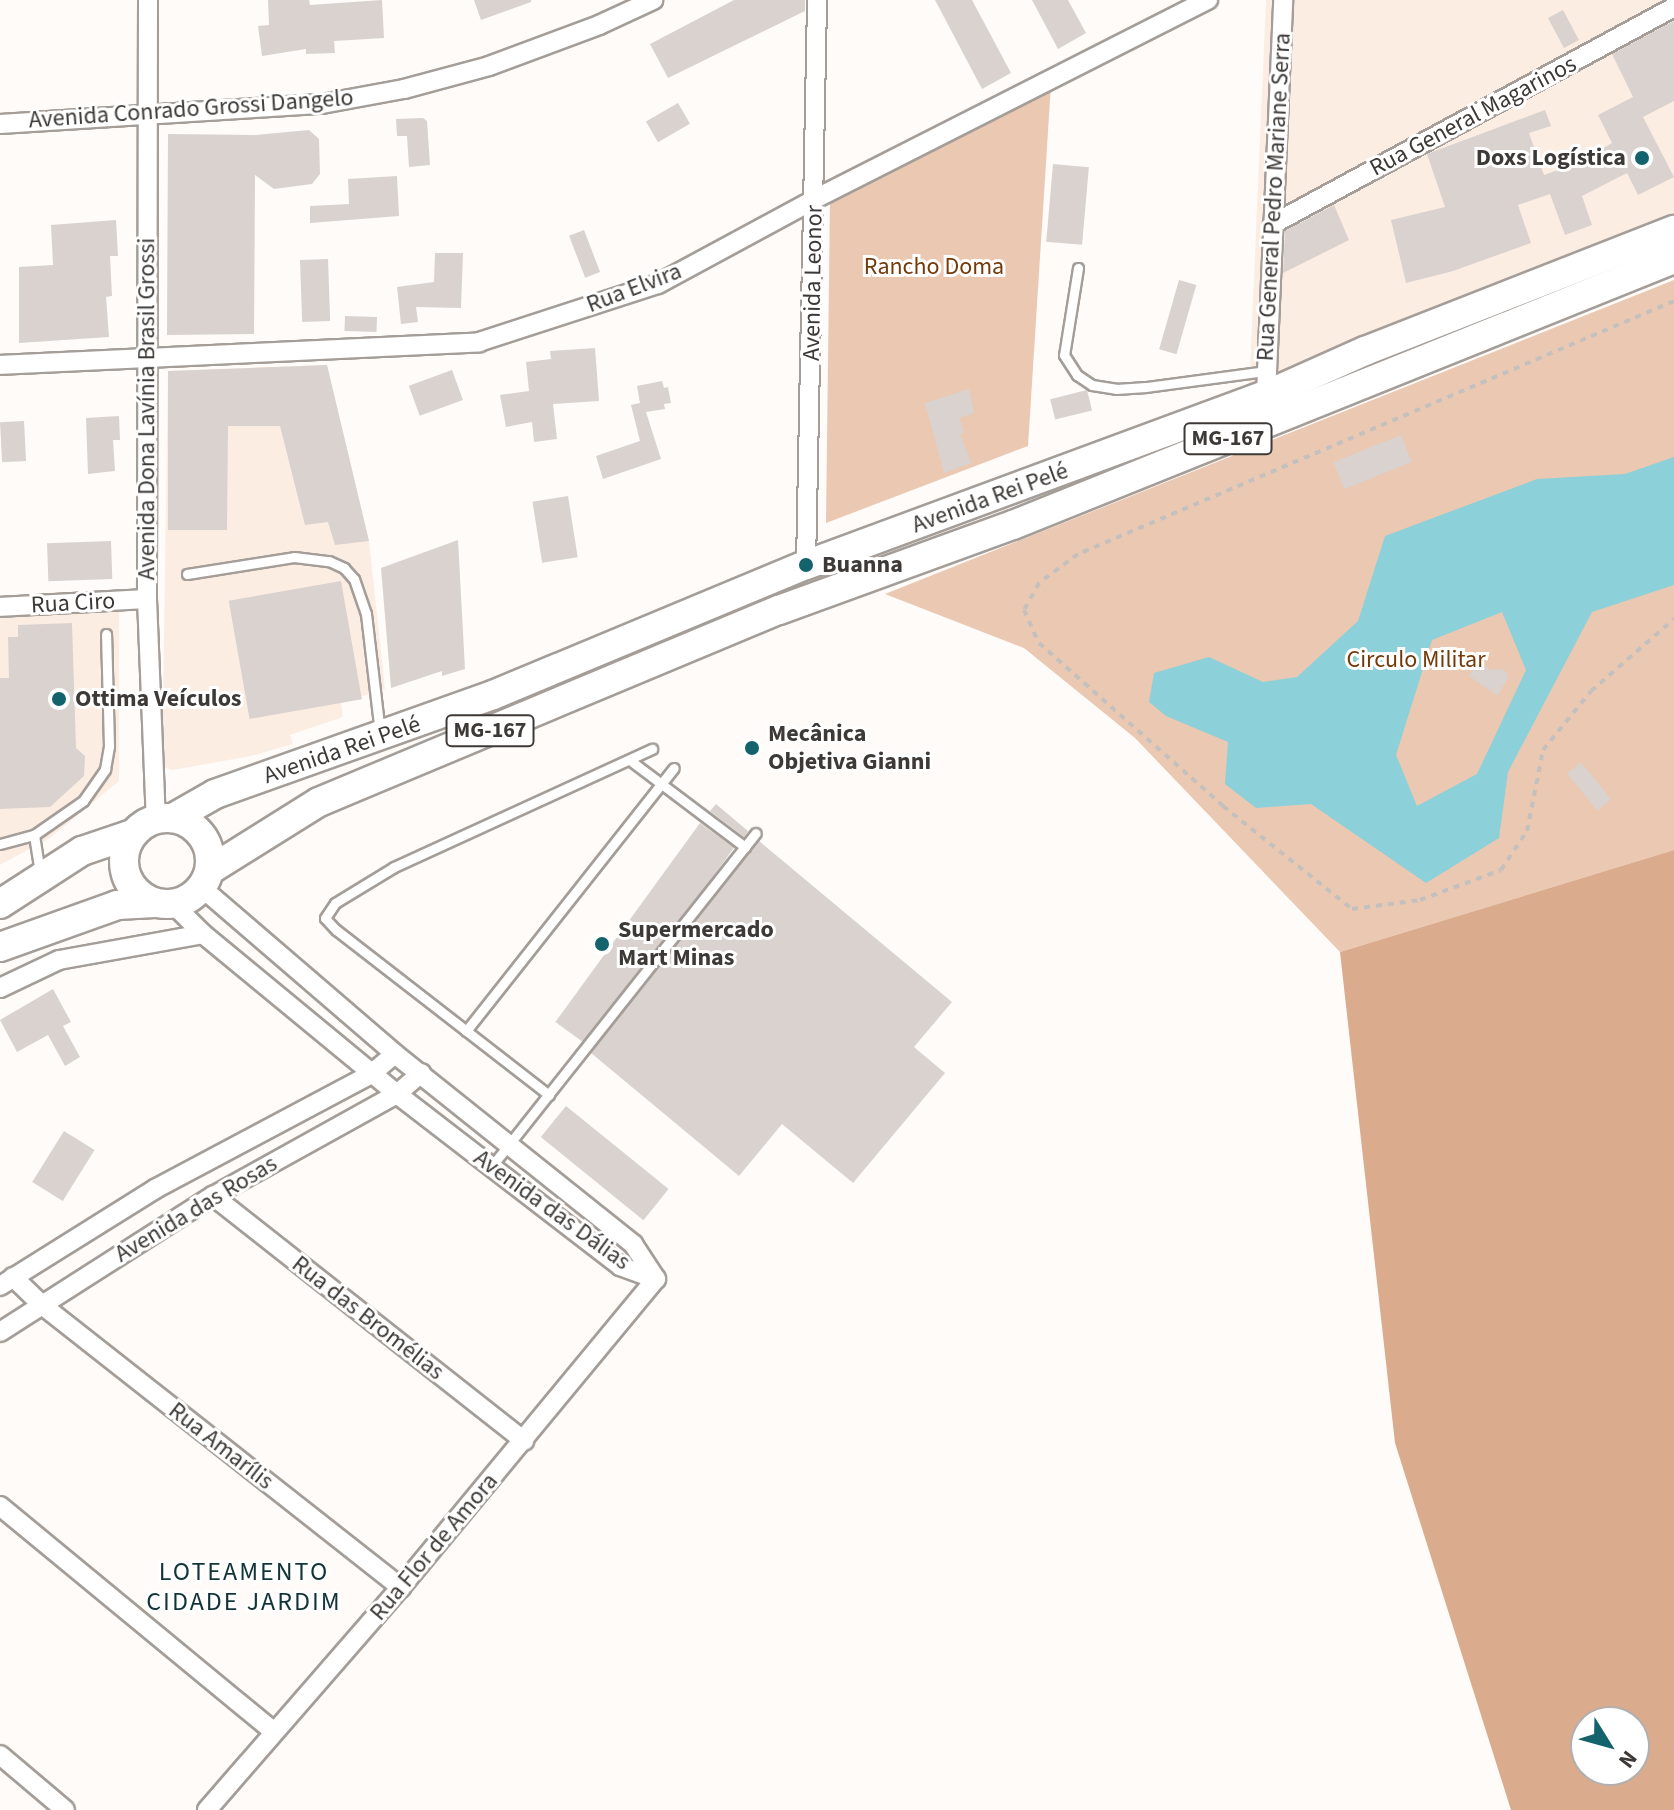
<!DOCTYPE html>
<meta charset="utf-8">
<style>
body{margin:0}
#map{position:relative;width:1674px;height:1810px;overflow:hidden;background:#fefbf9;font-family:"Source Sans 3",sans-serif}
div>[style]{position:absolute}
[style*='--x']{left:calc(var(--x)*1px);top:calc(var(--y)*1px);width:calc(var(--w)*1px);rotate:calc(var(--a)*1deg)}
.built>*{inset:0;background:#fcede3}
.green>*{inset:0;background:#eac8b2}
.forest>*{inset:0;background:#daab8d}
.water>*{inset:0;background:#8cd0d9}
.building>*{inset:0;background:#dad2ce;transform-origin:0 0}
.path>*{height:4px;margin-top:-2px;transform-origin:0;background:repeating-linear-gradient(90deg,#c3c0be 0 6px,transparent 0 12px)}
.roads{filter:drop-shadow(2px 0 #a49d98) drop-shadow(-2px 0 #a49d98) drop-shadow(0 2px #a49d98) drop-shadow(0 -2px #a49d98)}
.service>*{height:9px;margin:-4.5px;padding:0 4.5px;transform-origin:4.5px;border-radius:4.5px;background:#fff}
.minor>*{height:18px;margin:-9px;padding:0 9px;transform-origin:9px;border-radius:9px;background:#fff}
.primary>*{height:28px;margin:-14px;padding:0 14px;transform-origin:14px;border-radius:14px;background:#fff}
.primary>.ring{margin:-14px;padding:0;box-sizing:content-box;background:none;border:28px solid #fff;border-radius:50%}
.dots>*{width:22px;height:22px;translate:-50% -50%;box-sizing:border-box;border:4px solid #fff;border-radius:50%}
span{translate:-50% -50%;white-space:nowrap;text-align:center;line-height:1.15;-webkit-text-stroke:6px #fff;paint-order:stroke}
.shield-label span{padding:2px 6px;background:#fff;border:2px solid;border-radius:6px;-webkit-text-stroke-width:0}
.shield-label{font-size:22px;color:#3c3937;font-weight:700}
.street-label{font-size:24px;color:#3c3937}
.poi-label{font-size:24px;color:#3c3937;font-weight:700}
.right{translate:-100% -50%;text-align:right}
.left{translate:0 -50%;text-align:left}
.park-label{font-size:24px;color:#743a09}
.neighbourhood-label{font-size:26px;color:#123438;letter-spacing:2px}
.north{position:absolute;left:1570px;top:1706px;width:80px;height:80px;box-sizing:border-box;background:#fff;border:2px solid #b1b0af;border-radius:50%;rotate:127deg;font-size:22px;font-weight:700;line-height:32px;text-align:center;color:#3c3937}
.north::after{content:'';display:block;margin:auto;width:28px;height:36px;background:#14626b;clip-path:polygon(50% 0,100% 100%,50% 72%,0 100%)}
</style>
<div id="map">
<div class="built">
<i style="clip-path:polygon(1266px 0,1674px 0,1674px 236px,1249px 393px)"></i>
<i style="clip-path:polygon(327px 365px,369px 541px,385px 689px,341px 703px,343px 717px,290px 735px,293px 744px,251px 756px,172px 770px,162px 767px,168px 371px)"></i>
<i style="clip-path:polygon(119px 611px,119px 781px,50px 838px,0 865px,0 618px)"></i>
</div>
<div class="green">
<i style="clip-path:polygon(1051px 84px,1028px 446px,826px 523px,830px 201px)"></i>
<i style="clip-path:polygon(1674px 280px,1674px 850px,1340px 952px,1135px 738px,1024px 648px,885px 594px)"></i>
</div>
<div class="forest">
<i style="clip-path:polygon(evenodd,1674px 850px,1674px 1810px,1511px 1810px,1395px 1443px,1340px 952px,1674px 850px,1586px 1722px,1634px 1722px,1634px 1770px,1586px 1770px,1586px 1722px)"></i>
</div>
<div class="water">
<i style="clip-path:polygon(evenodd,1674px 457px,1674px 585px,1592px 612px,1508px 772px,1499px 838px,1426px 883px,1311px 804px,1256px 808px,1225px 784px,1228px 742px,1166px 716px,1149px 702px,1154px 673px,1209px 657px,1263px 682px,1297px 677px,1358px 621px,1385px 536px,1537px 479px,1625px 474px,1674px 457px,1502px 612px,1526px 670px,1477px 774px,1417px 806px,1396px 755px,1432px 640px,1502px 612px)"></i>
</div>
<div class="building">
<i style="clip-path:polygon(268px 0,309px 0,310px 5px,382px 0,384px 38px,334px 41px,335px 53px,306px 54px,306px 49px,262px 56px,258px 26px,269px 25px)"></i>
<i style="clip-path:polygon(474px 0,531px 0,531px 2px,481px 20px)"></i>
<i style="clip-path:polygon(734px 0,805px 0,805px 11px,668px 78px,650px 44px)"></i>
<i style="clip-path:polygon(935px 0,972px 0,1011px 73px,982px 89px)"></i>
<i style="clip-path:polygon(1032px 0,1068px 0,1086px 33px,1058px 49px)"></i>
<i style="left:1563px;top:10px;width:34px;height:17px;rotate:62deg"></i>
<i style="clip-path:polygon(1674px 21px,1674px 101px,1643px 117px,1674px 177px,1638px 195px,1627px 173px,1582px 196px,1592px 225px,1565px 235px,1550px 194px,1518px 205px,1531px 243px,1453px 271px,1406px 283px,1391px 220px,1445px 207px,1427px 154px,1545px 110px,1551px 126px,1529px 133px,1544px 175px,1578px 163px,1612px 143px,1598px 115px,1633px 97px,1612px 54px)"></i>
<i style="left:678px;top:103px;width:24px;height:37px;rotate:60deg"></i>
<i style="clip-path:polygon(423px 118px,427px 121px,430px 165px,409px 167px,407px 136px,397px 136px,396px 119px)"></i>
<i style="clip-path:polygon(309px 130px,319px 139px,320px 174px,312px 184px,274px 189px,255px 175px,254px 334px,167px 335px,168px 134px,255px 135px)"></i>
<i style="left:1053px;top:164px;width:36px;height:78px;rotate:5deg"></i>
<i style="clip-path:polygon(397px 176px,399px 216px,310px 223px,310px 206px,349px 204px,348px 179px)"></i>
<i style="clip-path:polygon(1334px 205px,1349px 240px,1283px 273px,1285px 231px)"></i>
<i style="clip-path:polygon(116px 220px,118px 256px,110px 256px,112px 296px,106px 297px,109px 337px,19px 343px,19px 267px,53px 265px,51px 225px)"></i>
<i style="left:584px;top:230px;width:45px;height:16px;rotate:69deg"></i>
<i style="clip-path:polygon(435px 253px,463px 253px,461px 308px,416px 307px,418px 322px,401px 324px,397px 287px,434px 282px)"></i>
<i style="left:328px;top:259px;width:62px;height:28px;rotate:88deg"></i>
<i style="left:1179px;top:280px;width:18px;height:72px;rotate:16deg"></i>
<i style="left:345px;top:316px;width:32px;height:15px;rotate:2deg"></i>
<i style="clip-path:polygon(595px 348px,599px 401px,553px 404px,557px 439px,534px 442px,532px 422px,506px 427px,500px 395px,529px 391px,526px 362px,551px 359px,550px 351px)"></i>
<i style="clip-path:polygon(327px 365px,369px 541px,335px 545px,328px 522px,305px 525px,280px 426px,228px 426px,227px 530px,168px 530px,168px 371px)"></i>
<i style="left:452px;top:370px;width:32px;height:46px;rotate:70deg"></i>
<i style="clip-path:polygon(662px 381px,664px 388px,668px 387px,671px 403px,664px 404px,665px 409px,646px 412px,661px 459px,603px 479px,596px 456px,640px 441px,631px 405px,640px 403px,637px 386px)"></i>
<i style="clip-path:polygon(969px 389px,974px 413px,960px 418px,964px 433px,960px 434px,971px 463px,944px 473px,925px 403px)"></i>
<i style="left:1087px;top:390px;width:21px;height:38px;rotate:76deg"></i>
<i style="clip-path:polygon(119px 416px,120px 440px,113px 440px,115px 471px,88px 474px,86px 418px)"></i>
<i style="left:24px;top:421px;width:40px;height:24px;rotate:87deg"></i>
<i style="left:1401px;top:435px;width:29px;height:73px;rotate:68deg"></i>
<i style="left:568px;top:496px;width:62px;height:36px;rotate:81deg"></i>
<i style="clip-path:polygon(458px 540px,465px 669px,442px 676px,442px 671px,391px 688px,381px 568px)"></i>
<i style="left:111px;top:541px;width:38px;height:64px;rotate:88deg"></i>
<i style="left:341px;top:581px;width:120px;height:114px;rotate:80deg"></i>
<i style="clip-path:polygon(72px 623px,76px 748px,85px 756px,84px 776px,50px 807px,0 809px,0 678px,9px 678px,8px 637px,18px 637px,18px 625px)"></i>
<i style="clip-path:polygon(1479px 661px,1491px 670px,1504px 669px,1508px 677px,1498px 696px,1469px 676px)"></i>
<i style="left:1581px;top:762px;width:48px;height:18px;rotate:51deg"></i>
<i style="clip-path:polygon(716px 804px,748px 831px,744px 837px,710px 811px)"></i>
<i style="left:700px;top:823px;width:42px;height:246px;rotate:36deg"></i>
<i style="clip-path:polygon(759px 841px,952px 1002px,914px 1047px,945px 1073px,853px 1183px,782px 1124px,739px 1176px,591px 1053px)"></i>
<i style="clip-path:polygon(53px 989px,71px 1022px,63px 1026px,80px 1057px,65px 1066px,48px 1035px,17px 1052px,0 1020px)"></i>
<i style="left:566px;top:1106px;width:132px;height:40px;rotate:39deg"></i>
<i style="left:64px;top:1131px;width:36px;height:60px;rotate:32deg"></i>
</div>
<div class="path">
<i style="--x:1674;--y:301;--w:647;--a:157"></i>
<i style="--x:1078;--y:554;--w:49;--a:143.4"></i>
<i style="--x:1039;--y:583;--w:31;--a:119"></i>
<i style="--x:1024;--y:610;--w:36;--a:66"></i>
<i style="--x:1039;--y:643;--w:246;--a:41.5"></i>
<i style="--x:1223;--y:806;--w:165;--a:38.6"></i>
<i style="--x:1352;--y:909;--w:69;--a:-7.5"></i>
<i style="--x:1420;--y:900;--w:86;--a:-20.3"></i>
<i style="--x:1501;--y:870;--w:47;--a:-56.3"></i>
<i style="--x:1527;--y:831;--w:83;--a:-78.8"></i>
<i style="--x:1543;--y:750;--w:76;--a:-50.9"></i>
<i style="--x:1591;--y:691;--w:110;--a:-40.9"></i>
</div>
<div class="roads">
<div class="service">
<i style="--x:1078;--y:268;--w:88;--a:99.1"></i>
<i style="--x:1064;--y:355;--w:24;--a:57"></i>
<i style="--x:1077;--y:375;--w:18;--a:34"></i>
<i style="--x:1092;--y:385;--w:24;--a:9"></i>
<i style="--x:1116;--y:389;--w:30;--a:-4"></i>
<i style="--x:1146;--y:387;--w:121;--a:-7.6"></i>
<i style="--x:187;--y:574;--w:108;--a:-9"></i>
<i style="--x:294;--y:557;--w:35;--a:7"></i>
<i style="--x:329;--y:561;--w:17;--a:25"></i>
<i style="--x:344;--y:568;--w:15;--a:48"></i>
<i style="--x:354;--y:579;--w:37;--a:71"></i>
<i style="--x:366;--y:614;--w:120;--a:83.3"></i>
<i style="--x:631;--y:761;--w:143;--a:37"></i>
<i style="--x:34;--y:835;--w:60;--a:-34.8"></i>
<i style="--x:83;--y:801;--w:39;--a:-55"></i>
<i style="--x:105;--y:769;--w:23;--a:-80"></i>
<i style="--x:109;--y:746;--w:112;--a:-91.5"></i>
<i style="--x:0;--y:844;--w:35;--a:-15"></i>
<i style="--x:34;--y:835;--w:39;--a:81"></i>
<i style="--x:466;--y:1031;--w:335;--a:-51.7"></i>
<i style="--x:549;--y:1095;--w:269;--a:-142.2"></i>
<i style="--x:336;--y:930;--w:16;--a:-133"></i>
<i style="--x:325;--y:918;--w:18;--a:-56"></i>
<i style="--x:335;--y:903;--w:69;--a:-31.4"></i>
<i style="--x:394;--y:867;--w:284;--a:-24.6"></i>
<i style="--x:491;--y:1167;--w:426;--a:-51.6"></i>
</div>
<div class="minor">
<i style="--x:148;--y:0;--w:599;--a:90.1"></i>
<i style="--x:147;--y:599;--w:220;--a:87.7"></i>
<i style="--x:0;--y:124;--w:323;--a:-3.6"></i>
<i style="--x:322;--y:104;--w:83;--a:-10.4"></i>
<i style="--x:404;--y:89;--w:88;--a:-15.1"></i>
<i style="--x:489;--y:66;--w:117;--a:-20.4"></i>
<i style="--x:599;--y:25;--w:60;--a:-24.8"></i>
<i style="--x:1273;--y:224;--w:456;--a:-28.4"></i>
<i style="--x:0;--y:365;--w:480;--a:-2.7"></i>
<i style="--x:479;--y:342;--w:188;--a:-18"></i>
<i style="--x:658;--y:284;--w:179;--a:-28.4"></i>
<i style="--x:815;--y:199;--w:441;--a:-26.9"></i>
<i style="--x:1266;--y:395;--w:395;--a:-87.5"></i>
<i style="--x:806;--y:565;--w:565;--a:-88.88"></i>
<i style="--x:0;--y:607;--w:147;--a:-3.1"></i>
<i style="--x:201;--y:887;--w:256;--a:40.7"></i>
<i style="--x:395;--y:1054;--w:305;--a:38.6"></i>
<i style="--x:633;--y:1244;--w:42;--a:56.7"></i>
<i style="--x:173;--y:904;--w:42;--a:45"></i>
<i style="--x:203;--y:934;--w:251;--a:39.5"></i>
<i style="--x:397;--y:1094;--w:282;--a:37.6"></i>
<i style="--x:620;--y:1266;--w:38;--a:20"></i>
<i style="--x:0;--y:988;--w:65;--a:-25.4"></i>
<i style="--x:59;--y:960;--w:146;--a:-10.2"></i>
<i style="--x:213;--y:1196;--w:396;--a:38.2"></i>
<i style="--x:13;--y:1277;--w:40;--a:44"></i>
<i style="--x:42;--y:1305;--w:457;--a:38.2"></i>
<i style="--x:0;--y:1286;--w:183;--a:-32"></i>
<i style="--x:155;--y:1189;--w:245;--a:-28"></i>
<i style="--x:371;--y:1074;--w:31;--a:-40"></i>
<i style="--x:0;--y:1332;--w:253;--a:-32.6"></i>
<i style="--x:213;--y:1196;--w:210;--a:-29"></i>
<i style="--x:397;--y:1094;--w:32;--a:-41"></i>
<i style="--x:0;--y:1506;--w:355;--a:39.5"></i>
<i style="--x:0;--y:1755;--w:85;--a:40.2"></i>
<i style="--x:207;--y:1810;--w:296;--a:-49"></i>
<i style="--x:401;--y:1587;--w:400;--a:-50.4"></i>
</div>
<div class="primary">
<i class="ring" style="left:124px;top:818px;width:58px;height:58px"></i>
<i style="--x:173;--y:818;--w:48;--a:-29.7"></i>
<i style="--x:215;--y:794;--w:295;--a:-19.6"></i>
<i style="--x:493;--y:695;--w:339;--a:-22.6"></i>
<i style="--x:806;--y:565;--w:490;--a:-20.3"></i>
<i style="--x:1266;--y:395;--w:108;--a:-24"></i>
<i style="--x:1365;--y:351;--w:332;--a:-21.4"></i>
<i style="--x:210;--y:870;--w:128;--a:-32"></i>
<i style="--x:319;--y:802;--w:498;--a:-22.7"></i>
<i style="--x:779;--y:610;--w:249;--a:-20"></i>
<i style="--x:1013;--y:525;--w:713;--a:-21.92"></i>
<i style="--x:0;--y:904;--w:98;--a:-32.9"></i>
<i style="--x:82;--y:851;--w:53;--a:-18.8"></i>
<i style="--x:0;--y:947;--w:124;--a:-19.7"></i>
<i style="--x:117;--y:905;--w:38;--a:-3"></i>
</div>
</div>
<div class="dots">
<i style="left:1642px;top:158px;background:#14626b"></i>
<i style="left:806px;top:565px;background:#14626b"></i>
<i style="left:59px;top:699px;background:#14626b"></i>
<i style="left:752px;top:748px;background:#14626b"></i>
<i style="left:602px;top:944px;background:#14626b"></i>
</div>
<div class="shield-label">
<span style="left:1228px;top:439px">MG-167</span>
<span style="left:490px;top:731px">MG-167</span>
</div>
<div class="street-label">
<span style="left:191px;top:109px;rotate:-4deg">Avenida Conrado Grossi Dangelo</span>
<span style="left:1473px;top:116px;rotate:-28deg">Rua General Magarinos</span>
<span style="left:1274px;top:197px;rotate:-87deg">Rua General Pedro Mariane Serra</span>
<span style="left:813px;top:283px;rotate:-89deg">Avenida Leonor</span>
<span style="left:634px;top:288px;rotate:-21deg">Rua Elvira</span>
<span style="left:147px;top:409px;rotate:-90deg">Avenida Dona Lavínia Brasil Grossi</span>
<span style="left:990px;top:498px;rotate:-20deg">Avenida Rei Pelé</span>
<span style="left:73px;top:603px;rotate:-3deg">Rua Ciro</span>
<span style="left:342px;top:750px;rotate:-19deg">Avenida Rei Pelé</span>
<span style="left:196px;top:1209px;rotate:-31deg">Avenida das Rosas</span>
<span style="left:552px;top:1210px;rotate:36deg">Avenida das Dálias</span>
<span style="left:368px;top:1318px;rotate:38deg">Rua das Bromélias</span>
<span style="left:221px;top:1446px;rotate:38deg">Rua Amarílis</span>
<span style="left:434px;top:1547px;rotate:-50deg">Rua Flor de Amora</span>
</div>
<div class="poi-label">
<span class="right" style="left:1626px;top:158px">Doxs Logística</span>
<span class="left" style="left:822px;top:565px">Buanna</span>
<span class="left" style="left:75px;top:699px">Ottima Veículos</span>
<span class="left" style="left:768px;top:748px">Mecânica<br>Objetiva Gianni</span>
<span class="left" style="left:618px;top:944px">Supermercado<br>Mart Minas</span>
</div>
<div class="park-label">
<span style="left:934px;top:267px">Rancho Doma</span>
<span style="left:1416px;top:660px">Circulo Militar</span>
</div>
<div class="neighbourhood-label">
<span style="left:244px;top:1587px">LOTEAMENTO<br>CIDADE JARDIM</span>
</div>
<div class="north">N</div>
</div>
